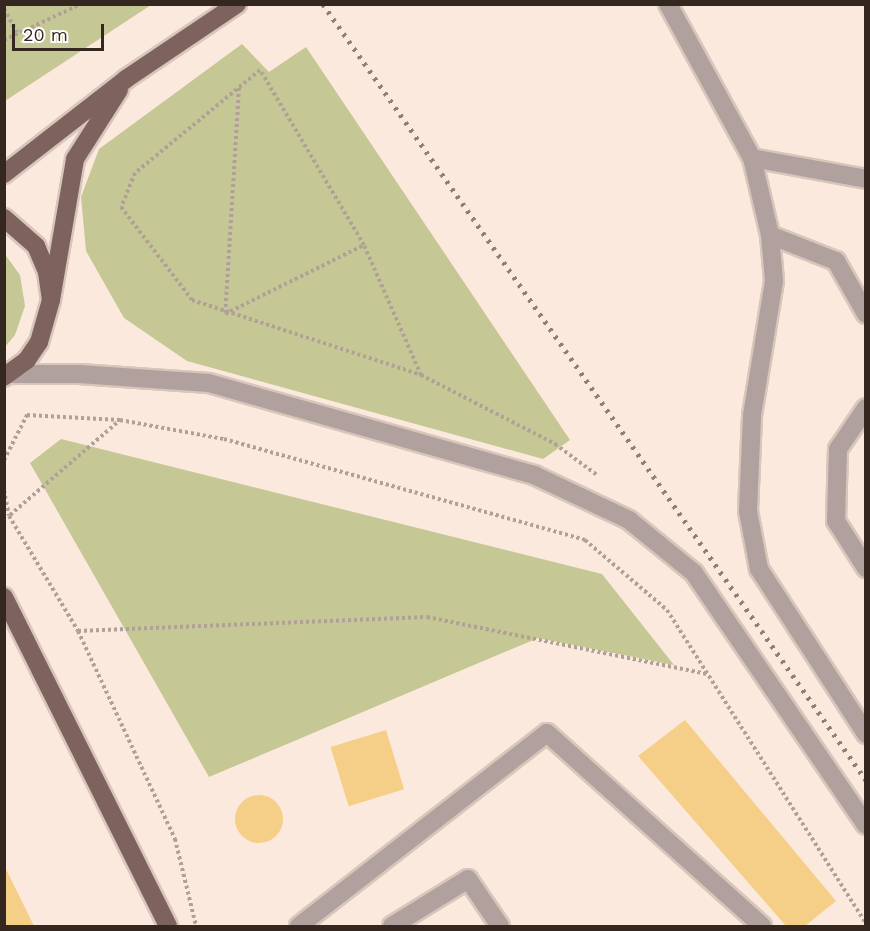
<!DOCTYPE html>
<style>
body{margin:0}
#map{position:relative;width:870px;height:931px;overflow:hidden;background:#fce9dd;font-family:"Work Sans",sans-serif}
div>[style]{position:absolute}
[style*='--x']{left:calc(var(--x)*1px);top:calc(var(--y)*1px);width:calc(var(--w)*1px);rotate:calc(var(--a)*1deg)}
.green>*{inset:0;background:#c5c894}
.building>*{inset:0;background:#f5cf88;transform-origin:0 0}
.round{border-radius:50%}
.path>*{height:4px;margin-top:-2px;transform-origin:0;background:repeating-linear-gradient(90deg,#b1a096 0 3px,transparent 0 6px)}
.roads{filter:drop-shadow(2px 0 #d8c6bb) drop-shadow(-2px 0 #d8c6bb) drop-shadow(0 2px #d8c6bb) drop-shadow(0 -2px #d8c6bb)}
.minor>*{height:18px;margin:-9px;padding:0 9px;transform-origin:9px;border-radius:9px;background:#b1a19e}
.major>*{height:18px;margin:-9px;padding:0 9px;transform-origin:9px;border-radius:9px;background:#7d625e}
.rail>*{height:4.5px;margin-top:-2.25px;transform-origin:0;background:repeating-linear-gradient(90deg,#8f8076 0 3px,transparent 0 9px)}
span{translate:-50% -50%;white-space:nowrap;text-align:center;line-height:1.15;-webkit-text-stroke:4.5px #fff;paint-order:stroke}
.frame{position:absolute;inset:0;border:6px solid #332720;pointer-events:none}
.scale{position:absolute;left:12px;top:24px;width:92px;height:27px;box-sizing:border-box;border:3px solid #332720;border-top:0;padding-left:8px;font-size:18px;line-height:21px;white-space:nowrap;color:#332720;-webkit-text-stroke:4px #fff;paint-order:stroke}
</style>
<div id="map">
<div class="green">
<i style="clip-path:polygon(5px 4px,151px 4px,151px 5px,5px 101px)"></i>
<i style="clip-path:polygon(242px 44px,269px 72px,306px 47px,570px 440px,543px 459px,187px 361px,124px 318px,86px 251px,81px 197px,99px 149px)"></i>
<i style="clip-path:polygon(4px 253px,20px 275px,25px 306px,15px 335px,5px 347px)"></i>
<i style="clip-path:polygon(61px 439px,602px 574px,674px 665px,538px 638px,209px 777px,30px 463px)"></i>
</div>
<div class="building">
<i style="clip-path:polygon(685px 720px,836px 901px,805px 926px,786px 926px,638px 756px)"></i>
<i style="left:386px;top:730px;width:62px;height:58px;rotate:73deg"></i>
<i class="round" style="left:235px;top:795px;width:48px;height:48px"></i>
<i style="clip-path:polygon(4px 865px,34px 926px,4px 926px)"></i>
</div>
<div class="path">
<i style="--x:4;--y:9;--w:29;--a:61"></i>
<i style="--x:4;--y:40;--w:85;--a:-25.1"></i>
<i style="--x:239;--y:88;--w:226;--a:93.5"></i>
<i style="--x:225;--y:314;--w:155;--a:-26.4"></i>
<i style="--x:421;--y:375;--w:142;--a:-113.7"></i>
<i style="--x:364;--y:245;--w:204;--a:-120.7"></i>
<i style="--x:260;--y:70;--w:162;--a:140.5"></i>
<i style="--x:135;--y:173;--w:37;--a:112"></i>
<i style="--x:121;--y:207;--w:117;--a:52.6"></i>
<i style="--x:192;--y:300;--w:241;--a:18.1"></i>
<i style="--x:421;--y:375;--w:151;--a:27.2"></i>
<i style="--x:555;--y:444;--w:52;--a:36.4"></i>
<i style="--x:4;--y:460;--w:51;--a:-62.9"></i>
<i style="--x:27;--y:415;--w:93;--a:3.1"></i>
<i style="--x:120;--y:420;--w:106;--a:10.4"></i>
<i style="--x:224;--y:439;--w:375;--a:15.6"></i>
<i style="--x:585;--y:540;--w:108;--a:40.5"></i>
<i style="--x:667;--y:610;--w:371;--a:57.6"></i>
<i style="--x:4;--y:490;--w:26;--a:79"></i>
<i style="--x:9;--y:516;--w:134;--a:59"></i>
<i style="--x:78;--y:631;--w:230;--a:65"></i>
<i style="--x:175;--y:839;--w:89;--a:76.4"></i>
<i style="--x:10;--y:515;--w:145;--a:-40.8"></i>
<i style="--x:78;--y:631;--w:349;--a:-2.3"></i>
<i style="--x:427;--y:617;--w:286;--a:11.5"></i>
</div>
<div class="roads">
<div class="minor">
<i style="--x:668;--y:4;--w:175;--a:61.4"></i>
<i style="--x:752;--y:158;--w:79;--a:76.8"></i>
<i style="--x:770;--y:235;--w:46;--a:85"></i>
<i style="--x:774;--y:281;--w:137;--a:99.3"></i>
<i style="--x:752;--y:416;--w:95;--a:92.4"></i>
<i style="--x:748;--y:511;--w:59;--a:79.3"></i>
<i style="--x:759;--y:569;--w:197;--a:57"></i>
<i style="--x:752;--y:158;--w:116;--a:10.4"></i>
<i style="--x:770;--y:235;--w:71;--a:21.5"></i>
<i style="--x:836;--y:261;--w:61;--a:60.5"></i>
<i style="--x:11;--y:374;--w:68;--a:0"></i>
<i style="--x:79;--y:374;--w:130;--a:4"></i>
<i style="--x:209;--y:383;--w:338;--a:15.8"></i>
<i style="--x:534;--y:475;--w:105;--a:25.3"></i>
<i style="--x:629;--y:520;--w:84;--a:39.2"></i>
<i style="--x:694;--y:573;--w:305;--a:55.7"></i>
<i style="--x:866;--y:408;--w:50;--a:124.3"></i>
<i style="--x:838;--y:449;--w:72;--a:91.6"></i>
<i style="--x:836;--y:521;--w:56;--a:57.4"></i>
<i style="--x:299;--y:926;--w:314;--a:-37.9"></i>
<i style="--x:547;--y:733;--w:289;--a:41.9"></i>
<i style="--x:392;--y:926;--w:89;--a:-31.7"></i>
<i style="--x:468;--y:879;--w:57;--a:55.8"></i>
</div>
<div class="major">
<i style="--x:4;--y:174;--w:155;--a:-37.9"></i>
<i style="--x:126;--y:79;--w:134;--a:-34"></i>
<i style="--x:4;--y:218;--w:43;--a:41.2"></i>
<i style="--x:36;--y:246;--w:28;--a:67"></i>
<i style="--x:47;--y:272;--w:28;--a:82"></i>
<i style="--x:51;--y:300;--w:44;--a:105.9"></i>
<i style="--x:39;--y:342;--w:22;--a:124"></i>
<i style="--x:27;--y:360;--w:29;--a:144"></i>
<i style="--x:51;--y:300;--w:143;--a:-80.3"></i>
<i style="--x:75;--y:159;--w:82;--a:-57.5"></i>
<i style="--x:4;--y:597;--w:368;--a:63.5"></i>
</div>
</div>
<div class="rail">
<i style="--x:323;--y:4;--w:947;--a:55.02"></i>
</div>
<div class="frame"></div>
<div class="scale">20 m</div>
</div>
